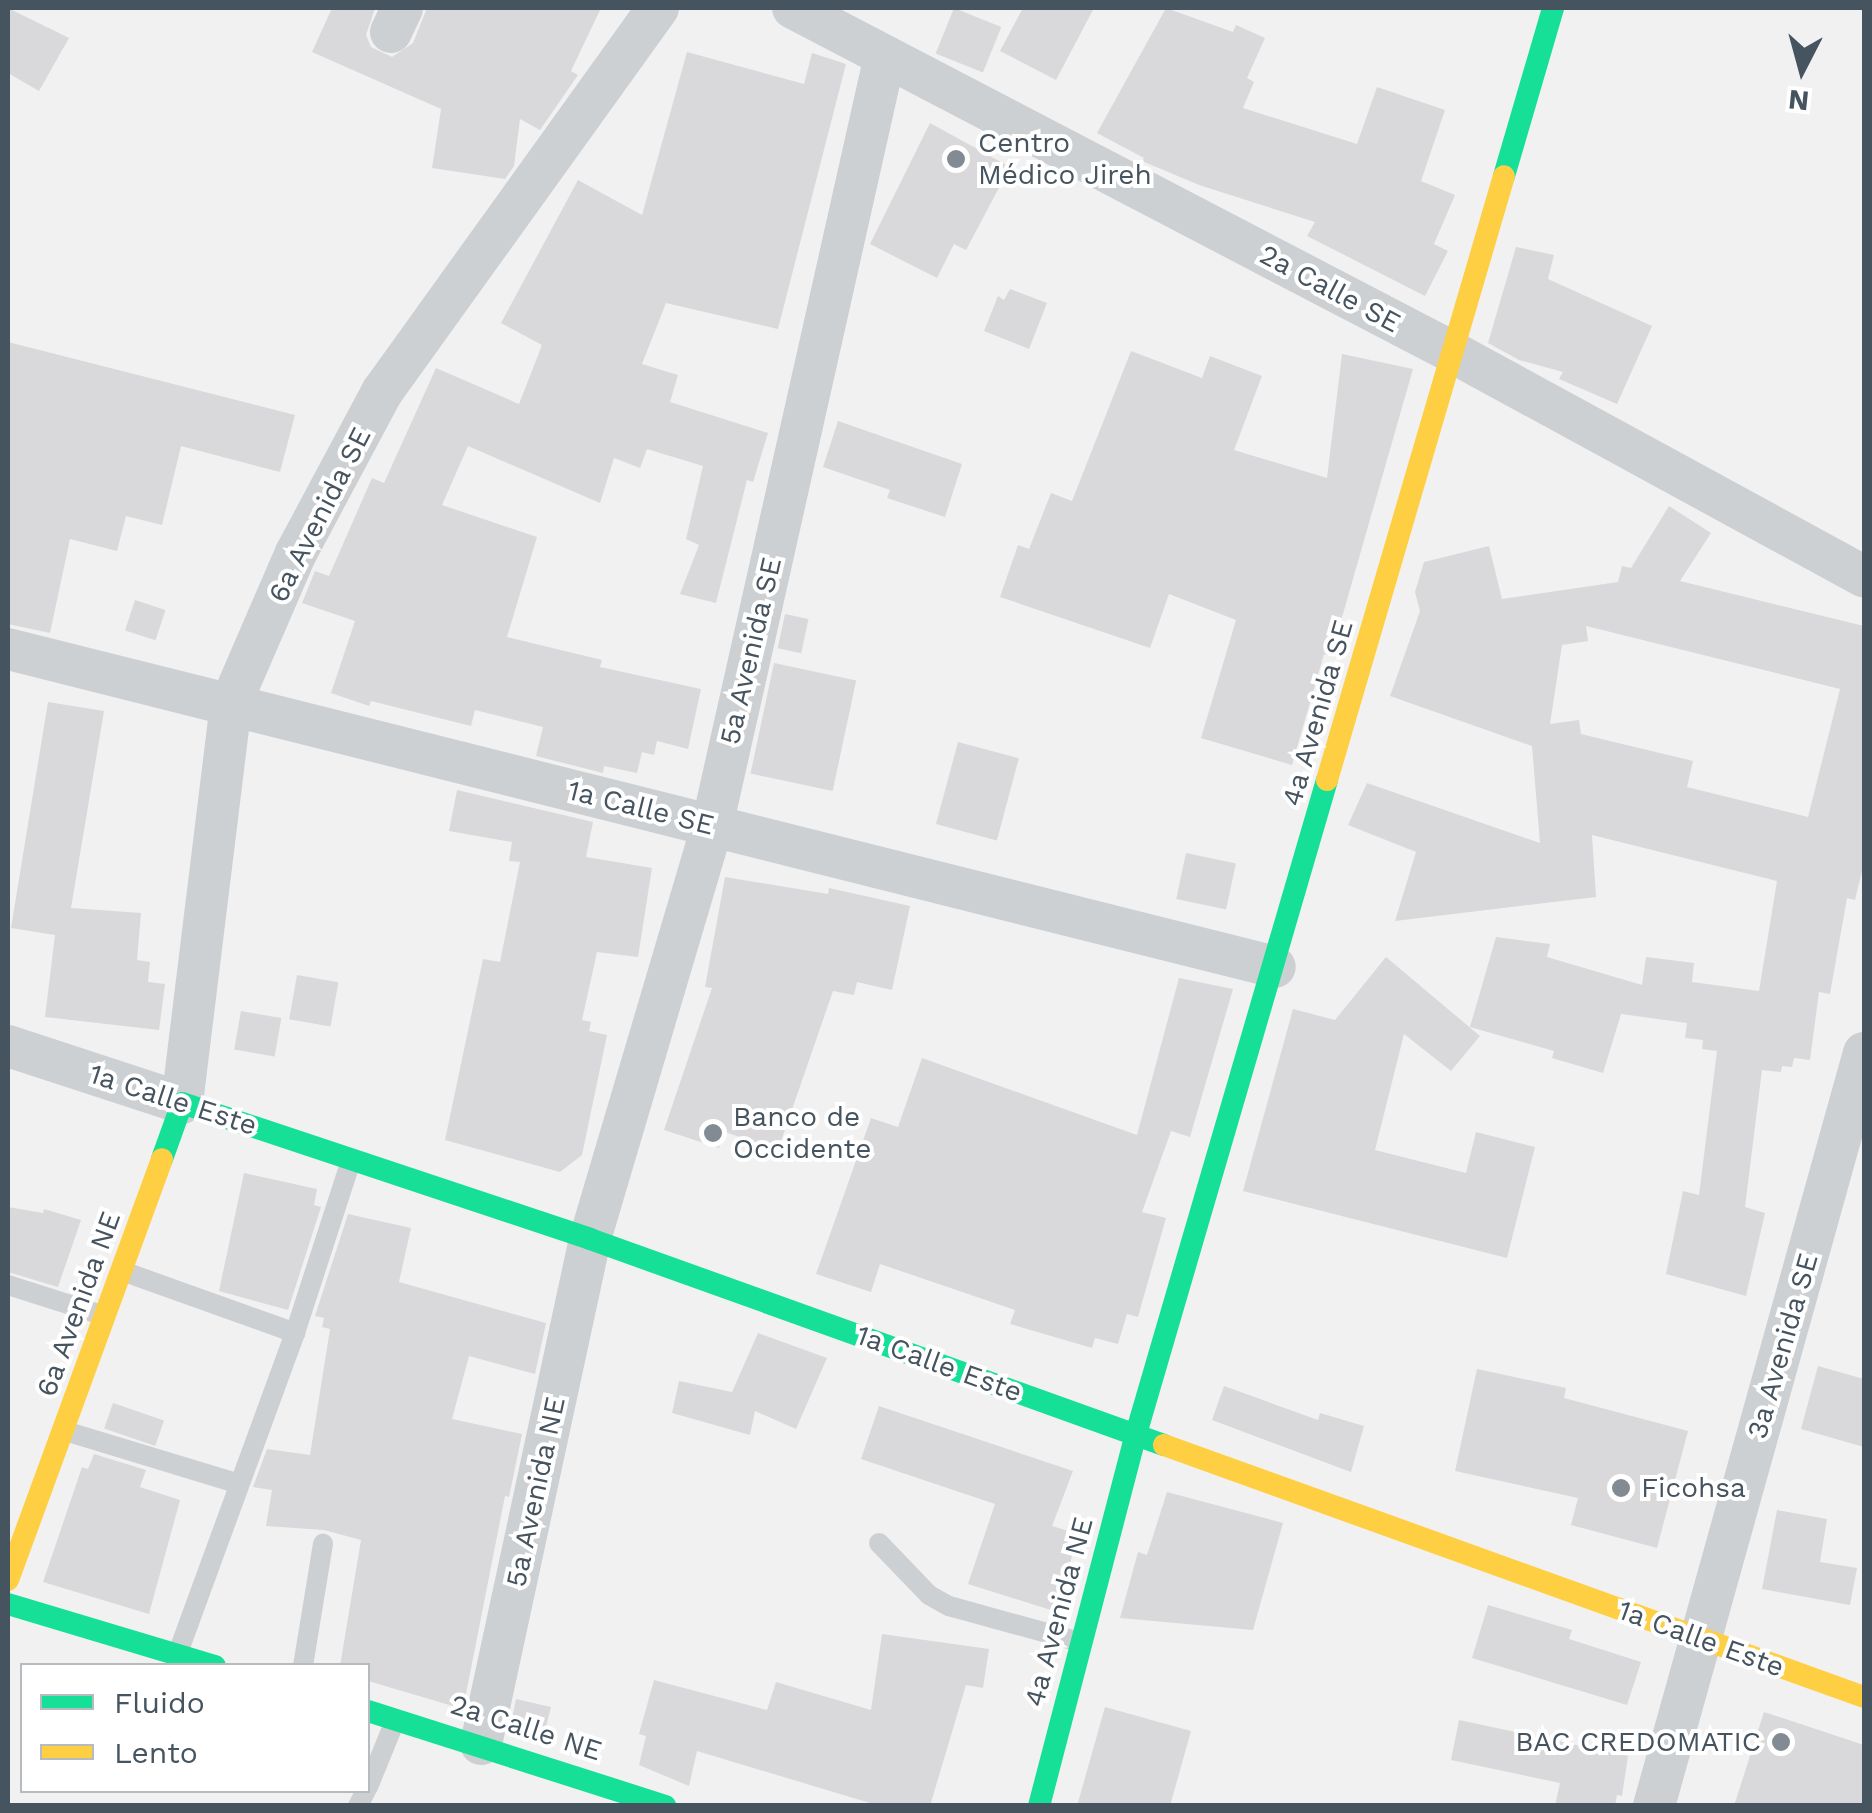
<!DOCTYPE html>
<meta charset="utf-8">
<style>
body{margin:0}
#map{position:relative;width:1872px;height:1813px;overflow:hidden;background:#f2f1f1;font-family:"Work Sans",sans-serif}
div>[style]{position:absolute}
[style*='--x']{left:calc(var(--x)*1px);top:calc(var(--y)*1px);width:calc(var(--w)*1px);rotate:calc(var(--a)*1deg)}
.building>*{inset:0;background:#d9d9db;transform-origin:0 0}
.lane>*{height:20px;margin:-10px;padding:0 10px;transform-origin:10px;border-radius:10px;background:#cdd0d2}
.street>*{height:42px;margin:-21px;padding:0 21px;transform-origin:21px;border-radius:21px;background:#cdd0d2}
.fast>*{height:22px;margin:-11px;padding:0 11px;transform-origin:11px;border-radius:11px;background:#16e098}
.slow>*{height:22px;margin:-11px;padding:0 11px;transform-origin:11px;border-radius:11px;background:#ffcf43}
.dots>*{width:28px;height:28px;translate:-50% -50%;box-sizing:border-box;border:5px solid #fff;border-radius:50%}
span{translate:-50% -50%;white-space:nowrap;text-align:center;line-height:1.15;-webkit-text-stroke:8px #fff;paint-order:stroke}
.poi-label{font-size:28px;color:#465460}
.left{translate:0 -50%;text-align:left}
.right{translate:-100% -50%;text-align:right}
.street-label{font-size:28px;color:#465460}
.frame{position:absolute;inset:0;border:10px solid #465460;pointer-events:none}
.legend{position:absolute;left:20px;top:1663px;width:350px;height:130px;box-sizing:border-box;background:#fff;border:2px solid #b5bbbf;margin:0;padding:12px 18px;list-style:none;font-size:30px;color:#465460}
.legend li{display:flex;align-items:center;gap:20px;height:50px}
.legend b{width:50px;border:2px solid #b5bbbf}
.north{position:absolute;left:1752px;top:20px;width:100px;height:100px;-webkit-text-stroke:8px #fff;paint-order:stroke;rotate:186deg;font-size:28px;font-weight:700;line-height:40px;text-align:center;color:#465460}
.north::after{content:'';display:block;margin:auto;width:35px;height:45px;background:#465460;clip-path:polygon(50% 0,100% 100%,50% 72%,0 100%)}
</style>
<div id="map">
<div class="building">
<i style="clip-path:polygon(8px 8px,69px 38px,39px 91px,8px 73px)"></i>
<i style="clip-path:polygon(332px 8px,375px 8px,366px 35px,371px 47px,392px 57px,413px 43px,427px 8px,601px 8px,571px 71px,578px 75px,540px 130px,520px 119px,514px 166px,505px 179px,432px 168px,441px 109px,312px 52px)"></i>
<i style="left:954px;top:8px;width:51px;height:49px;rotate:22deg"></i>
<i style="clip-path:polygon(1023px 8px,1094px 8px,1056px 80px,1000px 51px)"></i>
<i style="clip-path:polygon(1166px 8px,1233px 32px,1236px 25px,1265px 38px,1247px 78px,1254px 82px,1243px 108px,1357px 144px,1377px 87px,1445px 110px,1421px 181px,1455px 195px,1434px 244px,1448px 251px,1425px 296px,1307px 236px,1315px 222px,1199px 185px,1142px 161px,1144px 158px,1097px 133px)"></i>
<i style="clip-path:polygon(687px 52px,804px 84px,812px 53px,846px 64px,778px 329px,666px 303px,642px 364px,678px 375px,670px 402px,768px 433px,753px 482px,747px 480px,716px 603px,680px 594px,699px 545px,686px 539px,703px 466px,647px 449px,640px 468px,614px 458px,600px 503px,468px 446px,442px 505px,537px 537px,507px 637px,602px 660px,600px 667px,701px 689px,688px 749px,657px 741px,654px 755px,642px 752px,637px 773px,604px 766px,603px 773px,536px 756px,543px 727px,475px 710px,471px 726px,371px 701px,369px 706px,331px 693px,355px 621px,302px 603px,315px 571px,329px 576px,372px 478px,384px 483px,436px 368px,519px 404px,542px 345px,501px 323px,578px 180px,642px 215px)"></i>
<i style="clip-path:polygon(930px 123px,1010px 167px,966px 250px,954px 244px,937px 278px,870px 244px)"></i>
<i style="clip-path:polygon(1516px 247px,1554px 255px,1548px 279px,1652px 326px,1617px 404px,1559px 379px,1563px 372px,1519px 360px,1488px 343px)"></i>
<i style="clip-path:polygon(1010px 289px,1047px 303px,1029px 349px,984px 331px,998px 296px,1004px 300px)"></i>
<i style="clip-path:polygon(8px 342px,295px 415px,280px 472px,181px 446px,162px 525px,126px 516px,117px 551px,70px 539px,50px 633px,8px 624px)"></i>
<i style="clip-path:polygon(1131px 351px,1202px 378px,1210px 356px,1262px 376px,1234px 450px,1327px 478px,1342px 354px,1413px 369px,1343px 614px,1328px 655px,1324px 654px,1292px 765px,1201px 738px,1236px 620px,1169px 594px,1150px 648px,1000px 597px,1018px 545px,1029px 549px,1051px 493px,1072px 501px)"></i>
<i style="clip-path:polygon(838px 421px,962px 464px,945px 517px,887px 498px,890px 490px,823px 467px)"></i>
<i style="clip-path:polygon(evenodd,1669px 506px,1711px 533px,1680px 581px,1864px 626px,1864px 863px,1855px 900px,1847px 898px,1830px 994px,1819px 992px,1810px 1060px,1794px 1058px,1792px 1067px,1782px 1066px,1781px 1072px,1762px 1070px,1745px 1207px,1765px 1213px,1746px 1296px,1666px 1274px,1683px 1191px,1699px 1195px,1717px 1051px,1702px 1049px,1703px 1040px,1685px 1038px,1687px 1023px,1621px 1014px,1603px 1073px,1552px 1058px,1554px 1051px,1470px 1027px,1496px 937px,1550px 944px,1547px 957px,1642px 985px,1646px 957px,1694px 963px,1692px 982px,1759px 991px,1777px 881px,1592px 835px,1596px 897px,1395px 921px,1416px 852px,1348px 825px,1367px 783px,1540px 843px,1532px 746px,1390px 696px,1420px 611px,1415px 592px,1424px 562px,1489px 546px,1502px 599px,1618px 582px,1622px 566px,1631px 568px,1669px 506px,1586px 626px,1840px 689px,1808px 817px,1687px 787px,1693px 761px,1581px 734px,1579px 720px,1550px 724px,1562px 645px,1588px 641px,1586px 626px)"></i>
<i style="left:135px;top:600px;width:32px;height:32px;rotate:18deg"></i>
<i style="left:785px;top:614px;width:24px;height:35px;rotate:12deg"></i>
<i style="left:774px;top:663px;width:84px;height:113px;rotate:12deg"></i>
<i style="clip-path:polygon(48px 702px,104px 711px,71px 908px,141px 913px,137px 960px,150px 962px,148px 982px,165px 984px,159px 1030px,45px 1017px,55px 935px,11px 928px)"></i>
<i style="left:958px;top:742px;width:63px;height:85px;rotate:15deg"></i>
<i style="clip-path:polygon(457px 790px,593px 822px,586px 857px,652px 868px,638px 957px,597px 952px,582px 1020px,591px 1022px,589px 1031px,607px 1035px,582px 1155px,560px 1172px,445px 1140px,483px 959px,500px 962px,520px 862px,509px 861px,512px 842px,449px 831px)"></i>
<i style="left:1186px;top:853px;width:51px;height:47px;rotate:12deg"></i>
<i style="clip-path:polygon(725px 877px,828px 894px,829px 888px,910px 906px,892px 990px,857px 982px,854px 995px,833px 991px,778px 1150px,725px 1132px,719px 1148px,664px 1130px,712px 988px,705px 987px)"></i>
<i style="clip-path:polygon(1386px 957px,1480px 1036px,1451px 1071px,1404px 1034px,1375px 1150px,1466px 1173px,1476px 1132px,1535px 1147px,1507px 1258px,1243px 1191px,1293px 1009px,1335px 1020px)"></i>
<i style="left:297px;top:975px;width:42px;height:45px;rotate:10deg"></i>
<i style="clip-path:polygon(1179px 978px,1233px 989px,1190px 1137px,1171px 1131px,1142px 1212px,1166px 1218px,1138px 1317px,1127px 1314px,1118px 1344px,1095px 1338px,1092px 1348px,1010px 1324px,1015px 1310px,880px 1264px,871px 1292px,816px 1274px,871px 1118px,898px 1127px,922px 1058px,1137px 1135px)"></i>
<i style="left:241px;top:1011px;width:41px;height:39px;rotate:10deg"></i>
<i style="clip-path:polygon(244px 1173px,317px 1189px,314px 1205px,321px 1207px,288px 1310px,219px 1291px)"></i>
<i style="clip-path:polygon(8px 1207px,43px 1213px,44px 1209px,81px 1220px,58px 1287px,8px 1272px)"></i>
<i style="clip-path:polygon(348px 1214px,411px 1228px,399px 1282px,546px 1323px,535px 1374px,469px 1356px,452px 1419px,522px 1434px,509px 1497px,505px 1496px,463px 1709px,368px 1681px,368px 1666px,340px 1666px,361px 1540px,324px 1530px,266px 1526px,272px 1490px,253px 1487px,267px 1449px,310px 1455px,330px 1329px,322px 1327px,324px 1318px,315px 1316px)"></i>
<i style="clip-path:polygon(758px 1333px,827px 1358px,796px 1429px,755px 1411px,750px 1435px,672px 1413px,679px 1381px,732px 1392px)"></i>
<i style="clip-path:polygon(1818px 1366px,1864px 1379px,1864px 1447px,1801px 1429px)"></i>
<i style="clip-path:polygon(1477px 1369px,1566px 1388px,1564px 1398px,1688px 1431px,1657px 1548px,1571px 1525px,1578px 1498px,1455px 1471px)"></i>
<i style="clip-path:polygon(1224px 1386px,1318px 1420px,1320px 1413px,1364px 1426px,1351px 1472px,1212px 1420px)"></i>
<i style="left:113px;top:1403px;width:54px;height:27px;rotate:19deg"></i>
<i style="clip-path:polygon(879px 1406px,1073px 1471px,1052px 1526px,1078px 1534px,1057px 1612px,968px 1584px,995px 1504px,861px 1459px)"></i>
<i style="clip-path:polygon(94px 1454px,146px 1470px,140px 1487px,180px 1500px,149px 1614px,43px 1582px,82px 1467px,88px 1469px)"></i>
<i style="clip-path:polygon(1167px 1492px,1283px 1523px,1253px 1630px,1120px 1618px,1138px 1552px,1147px 1555px)"></i>
<i style="clip-path:polygon(1777px 1510px,1827px 1519px,1820px 1562px,1857px 1568px,1850px 1605px,1762px 1589px)"></i>
<i style="clip-path:polygon(1488px 1605px,1572px 1630px,1569px 1639px,1641px 1662px,1627px 1705px,1472px 1658px)"></i>
<i style="clip-path:polygon(882px 1634px,989px 1649px,983px 1688px,966px 1685px,930px 1806px,880px 1806px,697px 1751px,689px 1786px,639px 1765px,646px 1736px,639px 1734px,654px 1680px,767px 1710px,776px 1682px,871px 1710px)"></i>
<i style="clip-path:polygon(516px 1699px,551px 1707px,544px 1735px,511px 1724px)"></i>
<i style="clip-path:polygon(1105px 1707px,1191px 1731px,1170px 1806px,1077px 1806px)"></i>
<i style="clip-path:polygon(1764px 1712px,1864px 1745px,1864px 1806px,1734px 1806px)"></i>
<i style="clip-path:polygon(1459px 1720px,1628px 1756px,1622px 1796px,1617px 1795px,1615px 1806px,1555px 1806px,1560px 1783px,1451px 1760px)"></i>
</div>
<div class="lane">
<i style="--x:125;--y:1272;--w:181;--a:19.7"></i>
<i style="--x:295;--y:1333;--w:341;--a:110.1"></i>
<i style="--x:8;--y:1285;--w:102;--a:17.7"></i>
<i style="--x:295;--y:1333;--w:178;--a:-72"></i>
<i style="--x:65;--y:1431;--w:182;--a:16.9"></i>
<i style="--x:879;--y:1543;--w:72;--a:46.1"></i>
<i style="--x:929;--y:1595;--w:23;--a:29"></i>
<i style="--x:949;--y:1606;--w:136;--a:15.4"></i>
<i style="--x:303;--y:1666;--w:124;--a:-80.7"></i>
<i style="--x:368;--y:1787;--w:71;--a:-67.8"></i>
<i style="--x:358;--y:1806;--w:18;--a:-63"></i>
</div>
<div class="street">
<i style="--x:793;--y:8;--w:746;--a:27.56"></i>
<i style="--x:1454;--y:353;--w:467;--a:28.6"></i>
<i style="--x:391;--y:32;--w:26;--a:-65"></i>
<i style="--x:8;--y:649;--w:1306;--a:14.09"></i>
<i style="--x:8;--y:1046;--w:183;--a:18.1"></i>
<i style="--x:182;--y:1103;--w:403;--a:-83"></i>
<i style="--x:231;--y:703;--w:163;--a:-66.6"></i>
<i style="--x:296;--y:553;--w:183;--a:-61.9"></i>
<i style="--x:382;--y:392;--w:473;--a:-54.3"></i>
<i style="--x:481;--y:1744;--w:517;--a:-77.82"></i>
<i style="--x:590;--y:1239;--w:431;--a:-73.5"></i>
<i style="--x:712;--y:826;--w:789;--a:-77.34"></i>
<i style="--x:1654;--y:1806;--w:782;--a:-74.42"></i>
</div>
<div class="fast">
<i style="--x:1504;--y:176;--w:175;--a:-73.7"></i>
<i style="--x:162;--y:1159;--w:59;--a:-70.3"></i>
<i style="--x:182;--y:1103;--w:430;--a:18.4"></i>
<i style="--x:590;--y:1239;--w:610;--a:19.74"></i>
<i style="--x:8;--y:1604;--w:216;--a:16.7"></i>
<i style="--x:368;--y:1711;--w:312;--a:17.7"></i>
<i style="--x:1039;--y:1806;--w:384;--a:-75.4"></i>
<i style="--x:1136;--y:1434;--w:681;--a:-73.72"></i>
</div>
<div class="slow">
<i style="--x:1327;--y:780;--w:629;--a:-73.67"></i>
<i style="--x:1164;--y:1445;--w:744;--a:19.8"></i>
<i style="--x:8;--y:1580;--w:448;--a:-69.9"></i>
</div>
<div class="dots">
<i style="left:956px;top:159px;background:#828b93"></i>
<i style="left:713px;top:1133px;background:#828b93"></i>
<i style="left:1621px;top:1488px;background:#828b93"></i>
<i style="left:1781px;top:1742px;background:#828b93"></i>
</div>
<div class="poi-label">
<span class="left" style="left:978px;top:159px">Centro<br>Médico Jireh</span>
<span class="left" style="left:733px;top:1133px">Banco de<br>Occidente</span>
<span class="left" style="left:1641px;top:1488px">Ficohsa</span>
<span class="right" style="left:1761px;top:1742px">BAC CREDOMATIC</span>
</div>
<div class="street-label">
<span style="left:1330px;top:289px;rotate:28deg">2a Calle SE</span>
<span style="left:320px;top:515px;rotate:-63deg">6a Avenida SE</span>
<span style="left:751px;top:651px;rotate:-77deg">5a Avenida SE</span>
<span style="left:1318px;top:713px;rotate:-74deg">4a Avenida SE</span>
<span style="left:641px;top:808px;rotate:14deg">1a Calle SE</span>
<span style="left:173px;top:1100px;rotate:18deg">1a Calle Este</span>
<span style="left:79px;top:1304px;rotate:-70deg">6a Avenida NE</span>
<span style="left:1783px;top:1346px;rotate:-74deg">3a Avenida SE</span>
<span style="left:939px;top:1364px;rotate:20deg">1a Calle Este</span>
<span style="left:536px;top:1492px;rotate:-78deg">5a Avenida NE</span>
<span style="left:1059px;top:1612px;rotate:-75deg">4a Avenida NE</span>
<span style="left:1701px;top:1639px;rotate:20deg">1a Calle Este</span>
<span style="left:526px;top:1728px;rotate:18deg">2a Calle NE</span>
</div>
<div class="frame"></div>
<ul class="legend">
<li><b style="height:12px;background:#16e098"></b>Fluido</li>
<li><b style="height:12px;background:#ffcf43"></b>Lento</li>
</ul>
<div class="north">N</div>
</div>
